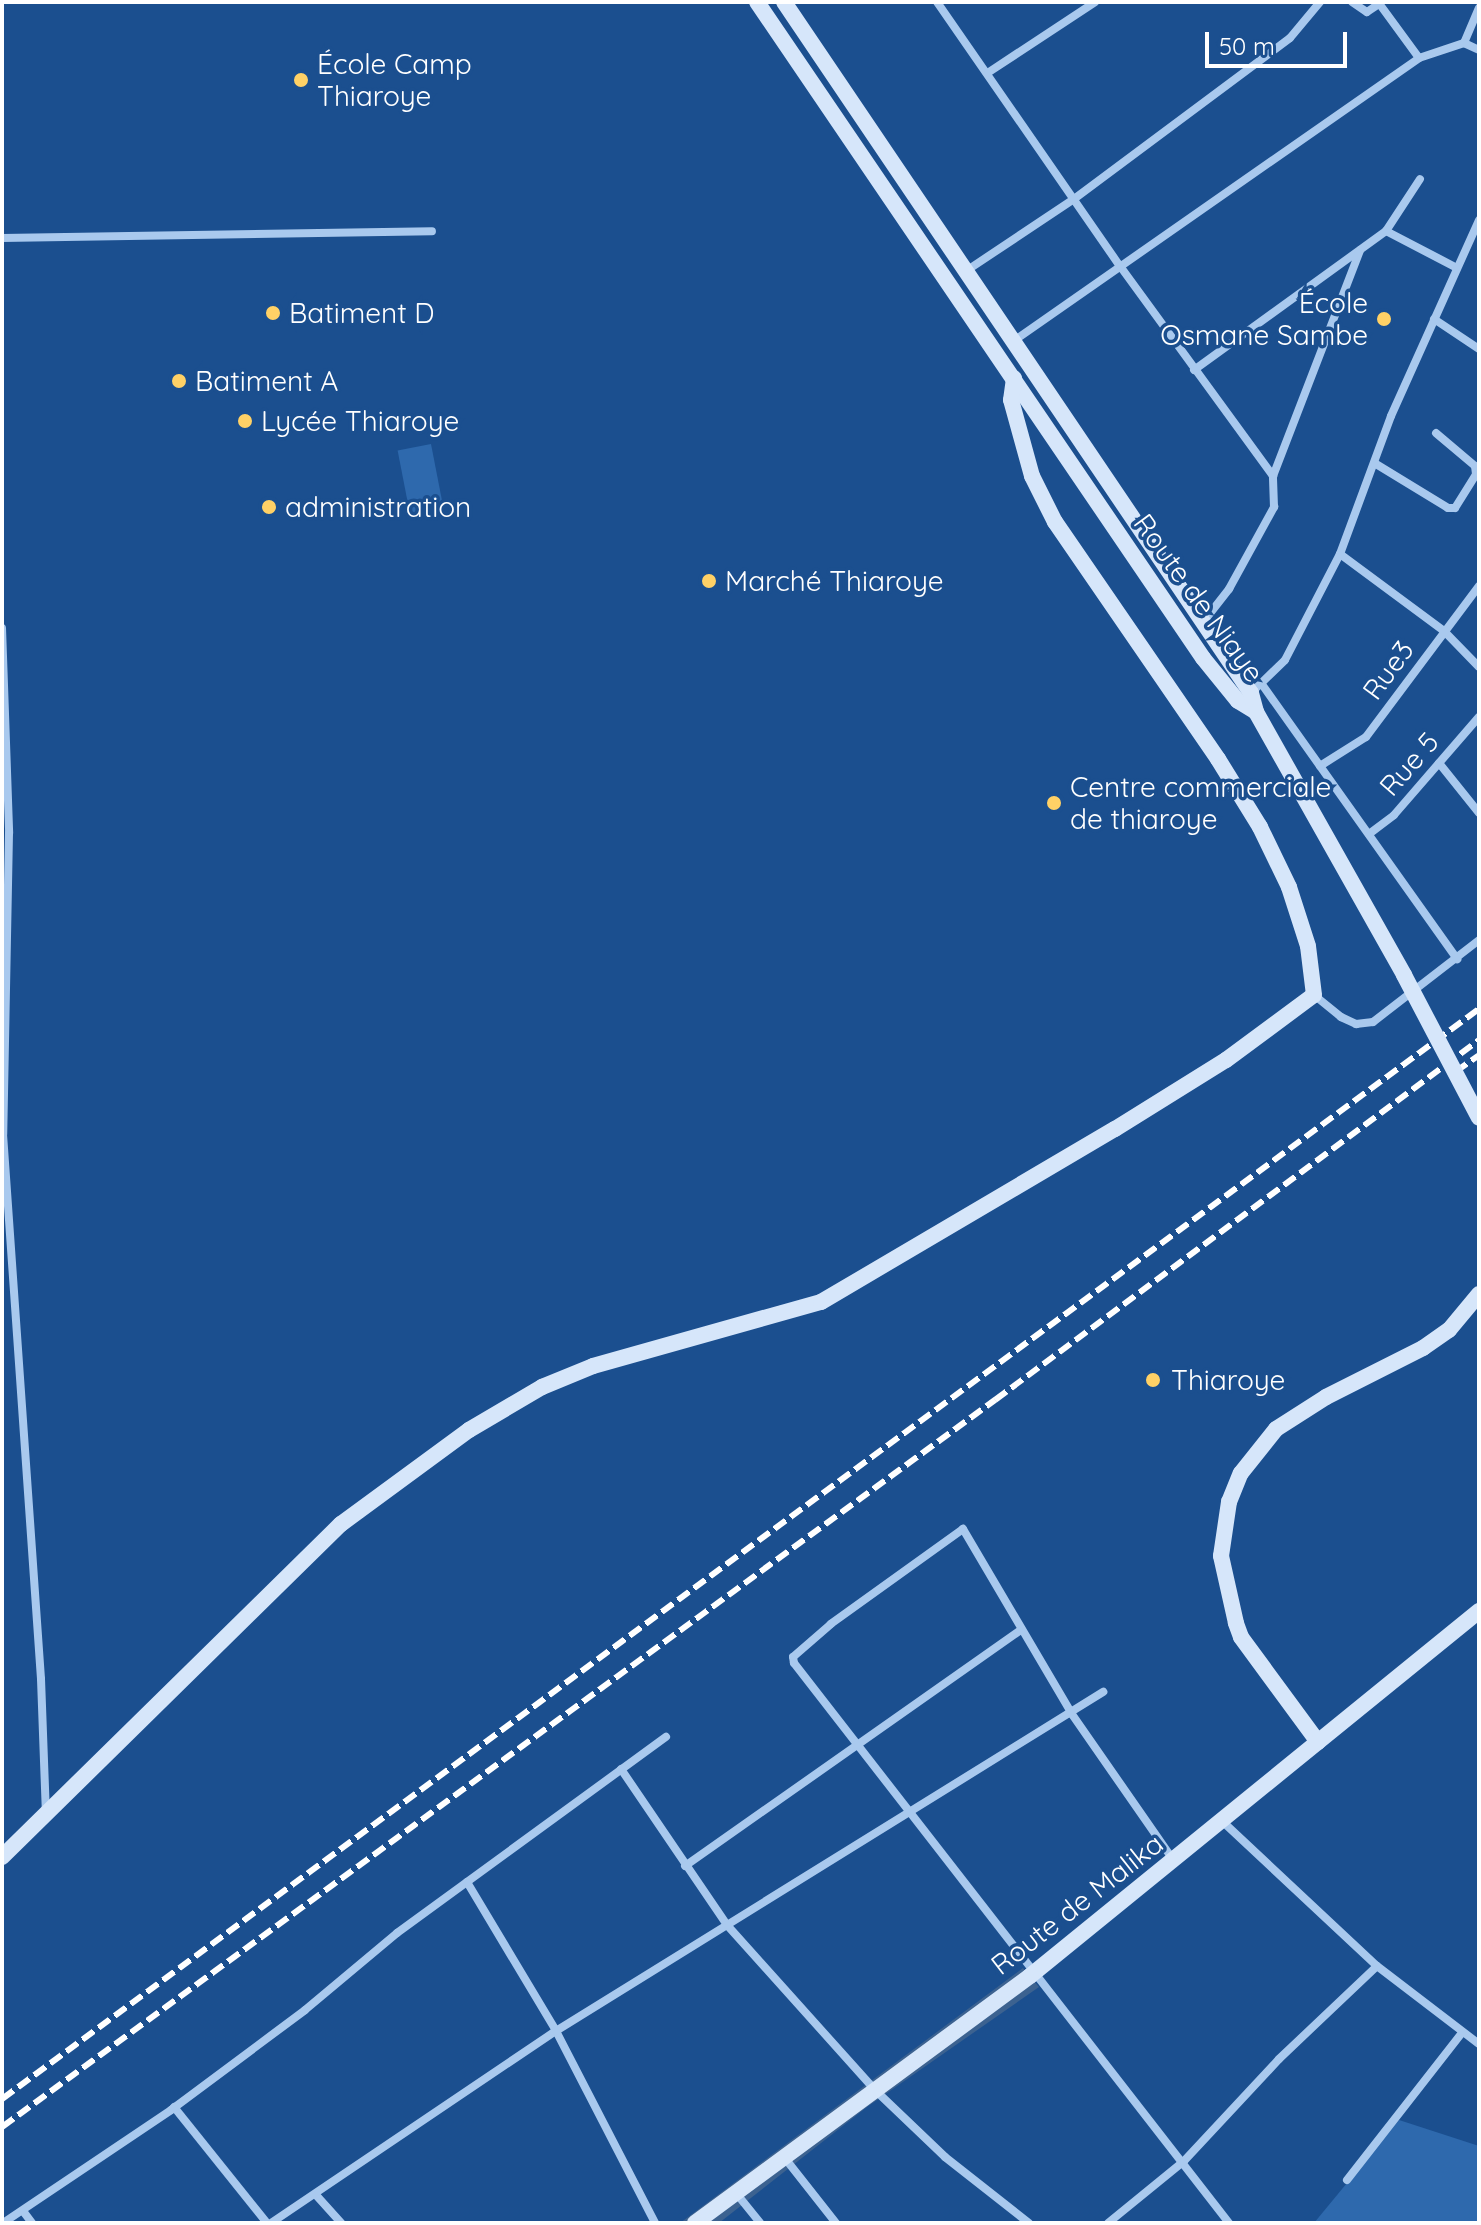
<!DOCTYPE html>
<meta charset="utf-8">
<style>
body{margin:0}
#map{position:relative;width:1481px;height:2225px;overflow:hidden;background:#1b4f8f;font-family:Quicksand,sans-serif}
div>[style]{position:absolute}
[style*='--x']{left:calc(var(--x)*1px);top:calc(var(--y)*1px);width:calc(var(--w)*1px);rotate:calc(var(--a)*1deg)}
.green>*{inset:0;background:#2e69ad;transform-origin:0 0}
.water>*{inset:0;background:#3c6290}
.street>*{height:8px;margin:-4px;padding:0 4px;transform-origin:4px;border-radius:4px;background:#a9c9ee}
.secondary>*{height:16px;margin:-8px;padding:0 8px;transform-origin:8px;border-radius:8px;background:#d6e6fa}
.rail>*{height:6px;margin-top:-3px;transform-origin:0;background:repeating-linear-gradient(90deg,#fff 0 14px,transparent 0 20px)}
.secondary-bridge>*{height:16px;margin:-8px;padding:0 8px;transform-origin:8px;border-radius:8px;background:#d6e6fa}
.dots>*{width:22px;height:22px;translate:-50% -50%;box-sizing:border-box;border:4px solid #1b4f8f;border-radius:50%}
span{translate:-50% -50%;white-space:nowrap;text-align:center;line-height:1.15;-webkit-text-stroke:7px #1b4f8f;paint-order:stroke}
.poi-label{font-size:28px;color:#fff}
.left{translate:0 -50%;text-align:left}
.right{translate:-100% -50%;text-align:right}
.street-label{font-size:28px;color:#fff}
.frame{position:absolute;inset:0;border:4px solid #fff;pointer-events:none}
.scale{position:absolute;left:1205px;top:32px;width:142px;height:36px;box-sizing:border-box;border:4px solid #fff;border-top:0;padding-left:10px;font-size:24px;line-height:28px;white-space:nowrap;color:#fff;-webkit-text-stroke:6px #1b4f8f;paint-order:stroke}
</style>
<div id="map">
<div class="green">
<i style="left:431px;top:444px;width:66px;height:34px;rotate:79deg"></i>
<i style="clip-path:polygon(1399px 2120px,1479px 2146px,1479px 2223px,1314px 2223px)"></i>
</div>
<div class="water">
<i style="clip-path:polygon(1023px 1968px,1039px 1987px,867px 2107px,719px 2223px,680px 2223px)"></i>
</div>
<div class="street">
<i style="--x:937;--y:2;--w:321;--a:55.3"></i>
<i style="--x:1120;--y:266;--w:260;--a:53.9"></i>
<i style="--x:1352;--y:2;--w:18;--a:34"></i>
<i style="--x:1367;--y:12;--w:14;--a:-34"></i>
<i style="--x:1378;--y:2;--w:69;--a:53.8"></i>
<i style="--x:1464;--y:43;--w:38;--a:-67"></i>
<i style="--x:989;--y:72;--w:127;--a:-33.4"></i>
<i style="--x:1386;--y:231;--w:62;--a:-56.8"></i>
<i style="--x:2;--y:238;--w:430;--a:-0.9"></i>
<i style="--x:966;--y:271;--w:130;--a:-33.7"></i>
<i style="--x:1074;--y:199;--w:269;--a:-36.7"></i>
<i style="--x:1290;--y:38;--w:47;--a:-50.2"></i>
<i style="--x:1434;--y:319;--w:54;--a:33.7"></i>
<i style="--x:1015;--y:340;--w:493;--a:-34.9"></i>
<i style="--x:1419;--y:58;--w:47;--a:-18.4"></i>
<i style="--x:1464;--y:43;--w:17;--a:25"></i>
<i style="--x:1194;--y:370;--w:237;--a:-35.9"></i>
<i style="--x:1386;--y:231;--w:80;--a:27.5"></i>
<i style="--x:1376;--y:464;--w:84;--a:31.4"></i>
<i style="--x:1448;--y:508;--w:7;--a:0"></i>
<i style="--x:1455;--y:508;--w:40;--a:-58"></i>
<i style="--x:1476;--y:474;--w:8;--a:-97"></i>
<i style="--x:1475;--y:466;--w:51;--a:-139.8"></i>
<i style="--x:1340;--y:554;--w:129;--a:36.5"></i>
<i style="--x:1444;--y:631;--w:50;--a:45.8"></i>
<i style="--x:1204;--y:621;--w:41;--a:-52"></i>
<i style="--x:1229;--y:589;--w:94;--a:-61.2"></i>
<i style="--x:1274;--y:507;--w:31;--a:-92"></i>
<i style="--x:1273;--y:476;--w:242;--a:-68.9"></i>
<i style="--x:2;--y:628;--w:205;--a:88"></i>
<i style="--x:9;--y:833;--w:301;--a:91.1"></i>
<i style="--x:3;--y:1134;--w:546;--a:86.01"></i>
<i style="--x:41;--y:1679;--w:134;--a:87.9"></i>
<i style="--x:1261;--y:683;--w:339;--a:54.6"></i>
<i style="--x:1251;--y:693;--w:47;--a:-44.1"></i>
<i style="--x:1285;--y:660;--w:119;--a:-62.6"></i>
<i style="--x:1340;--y:554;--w:147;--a:-69.7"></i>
<i style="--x:1391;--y:416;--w:215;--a:-65.8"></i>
<i style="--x:1439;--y:763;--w:64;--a:51.3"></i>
<i style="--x:1320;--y:766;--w:54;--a:-32.2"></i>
<i style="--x:1366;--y:737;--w:189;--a:-53.2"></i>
<i style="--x:1369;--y:834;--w:31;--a:-37"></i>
<i style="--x:1394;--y:815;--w:130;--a:-49.1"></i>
<i style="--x:1314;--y:995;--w:35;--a:39"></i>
<i style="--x:1341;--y:1017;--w:17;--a:25"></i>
<i style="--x:1356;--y:1024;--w:17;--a:-7"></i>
<i style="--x:1373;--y:1022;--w:134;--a:-37.7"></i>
<i style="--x:621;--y:1769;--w:189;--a:55.8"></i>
<i style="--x:727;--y:1925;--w:222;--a:48.1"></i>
<i style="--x:875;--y:2090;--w:97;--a:43.7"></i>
<i style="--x:945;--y:2157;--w:107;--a:38.2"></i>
<i style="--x:1222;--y:1821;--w:212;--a:43.1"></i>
<i style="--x:1377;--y:1966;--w:128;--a:37.4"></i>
<i style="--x:1174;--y:1861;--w:179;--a:-124.8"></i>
<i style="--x:1072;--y:1714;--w:215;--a:-120.5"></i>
<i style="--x:963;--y:1529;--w:163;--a:144.3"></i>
<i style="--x:831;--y:1624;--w:50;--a:139"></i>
<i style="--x:793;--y:1657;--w:6;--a:81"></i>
<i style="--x:794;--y:1663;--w:709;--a:52.16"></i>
<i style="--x:685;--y:1866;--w:411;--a:-35.1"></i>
<i style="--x:467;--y:1882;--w:174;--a:59.1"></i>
<i style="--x:556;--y:2031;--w:216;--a:62.7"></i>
<i style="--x:174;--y:2107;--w:149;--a:51.3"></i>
<i style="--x:784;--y:2157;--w:84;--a:51.8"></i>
<i style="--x:1347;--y:2180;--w:187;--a:-52"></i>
<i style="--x:736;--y:2193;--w:38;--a:51"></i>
<i style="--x:316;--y:2195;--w:38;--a:48"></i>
<i style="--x:23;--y:2211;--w:15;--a:53"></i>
<i style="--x:3;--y:2223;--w:202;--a:-33.9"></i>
<i style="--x:171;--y:2110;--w:167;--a:-36.7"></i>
<i style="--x:305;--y:2010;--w:120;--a:-39.9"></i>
<i style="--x:397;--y:1933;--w:333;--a:-36.1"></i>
<i style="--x:271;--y:2223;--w:344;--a:-34"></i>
<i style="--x:556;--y:2031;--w:644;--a:-31.79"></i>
<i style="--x:1108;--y:2223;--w:98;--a:-39.2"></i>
<i style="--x:1184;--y:2161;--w:139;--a:-47"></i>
<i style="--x:1279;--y:2059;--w:135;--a:-43.5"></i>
</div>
<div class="secondary">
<i style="--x:757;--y:2;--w:793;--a:55.79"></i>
<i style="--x:1203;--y:658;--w:55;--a:50.9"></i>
<i style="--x:1238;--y:701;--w:21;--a:31"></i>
<i style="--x:784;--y:2;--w:834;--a:55.95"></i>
<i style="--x:1251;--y:693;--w:20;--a:75"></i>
<i style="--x:1256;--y:712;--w:302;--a:60.6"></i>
<i style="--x:1318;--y:1742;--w:130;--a:-126.3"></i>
<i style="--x:1241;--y:1637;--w:15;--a:-110"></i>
<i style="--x:1236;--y:1623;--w:69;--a:-102.6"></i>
<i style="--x:1221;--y:1556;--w:55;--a:-81.6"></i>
<i style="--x:1229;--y:1502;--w:31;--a:-68"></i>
<i style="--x:1241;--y:1473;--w:56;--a:-51.5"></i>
<i style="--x:1276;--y:1429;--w:59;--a:-32.6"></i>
<i style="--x:1326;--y:1397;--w:109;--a:-26.8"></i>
<i style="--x:1423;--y:1348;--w:32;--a:-35"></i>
<i style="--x:1449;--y:1330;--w:47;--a:-50.2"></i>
<i style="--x:2;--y:1857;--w:475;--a:-44.5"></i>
<i style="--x:341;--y:1524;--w:159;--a:-36.3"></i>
<i style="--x:469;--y:1430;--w:85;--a:-30.5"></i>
<i style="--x:542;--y:1387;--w:55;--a:-22.4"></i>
<i style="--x:593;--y:1366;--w:237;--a:-15.7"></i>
<i style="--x:821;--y:1302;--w:341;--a:-30.5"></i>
<i style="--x:1115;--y:1129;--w:131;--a:-31.9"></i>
<i style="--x:1226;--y:1060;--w:109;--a:-36.5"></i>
<i style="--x:1314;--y:995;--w:49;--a:-97"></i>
<i style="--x:1308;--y:946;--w:62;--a:-107.9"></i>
<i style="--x:1289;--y:887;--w:67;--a:-115.8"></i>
<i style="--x:1260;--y:827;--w:80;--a:-121.7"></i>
<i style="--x:1218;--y:759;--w:288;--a:-124.5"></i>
<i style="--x:1055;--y:522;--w:51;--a:-116.6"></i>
<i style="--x:1032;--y:476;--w:79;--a:-105.4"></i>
<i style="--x:1011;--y:400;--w:22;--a:-82"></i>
<i style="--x:695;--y:2223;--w:416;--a:-36.4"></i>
<i style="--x:1030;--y:1976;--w:579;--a:-39.11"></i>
</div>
<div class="rail">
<i style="--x:1455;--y:1072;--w:29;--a:-35"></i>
<i style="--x:2;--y:2099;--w:1836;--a:-36.43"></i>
<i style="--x:2;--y:2127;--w:1231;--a:-36.21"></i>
<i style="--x:995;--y:1400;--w:603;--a:-36.64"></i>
</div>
<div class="secondary-bridge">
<i style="--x:1404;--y:975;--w:161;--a:62.3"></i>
</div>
<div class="dots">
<i style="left:301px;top:80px;background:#ffd166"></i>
<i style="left:273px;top:313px;background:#ffd166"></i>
<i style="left:1384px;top:319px;background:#ffd166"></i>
<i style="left:179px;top:381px;background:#ffd166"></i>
<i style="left:245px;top:421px;background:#ffd166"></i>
<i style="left:269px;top:507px;background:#ffd166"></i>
<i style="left:709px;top:581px;background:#ffd166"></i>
<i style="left:1054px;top:803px;background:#ffd166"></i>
<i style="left:1153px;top:1380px;background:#ffd166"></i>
</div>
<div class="poi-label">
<span class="left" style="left:317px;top:80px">École Camp<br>Thiaroye</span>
<span class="right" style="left:1368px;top:319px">École<br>Osmane Sambe</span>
<span class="left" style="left:289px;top:313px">Batiment D</span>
<span class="left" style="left:195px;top:381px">Batiment A</span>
<span class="left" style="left:261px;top:421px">Lycée Thiaroye</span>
<span class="left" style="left:285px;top:507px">administration</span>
<span class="left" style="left:725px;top:581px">Marché Thiaroye</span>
<span class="left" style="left:1070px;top:803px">Centre commerciale<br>de thiaroye</span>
<span class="left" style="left:1171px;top:1380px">Thiaroye</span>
</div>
<div class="street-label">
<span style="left:1199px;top:598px;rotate:54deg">Route de Niaye</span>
<span style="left:1388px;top:670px;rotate:-54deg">Rue3</span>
<span style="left:1409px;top:764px;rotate:-49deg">Rue 5</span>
<span style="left:1077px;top:1904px;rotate:-38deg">Route de Malika</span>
</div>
<div class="frame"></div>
<div class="scale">50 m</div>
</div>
